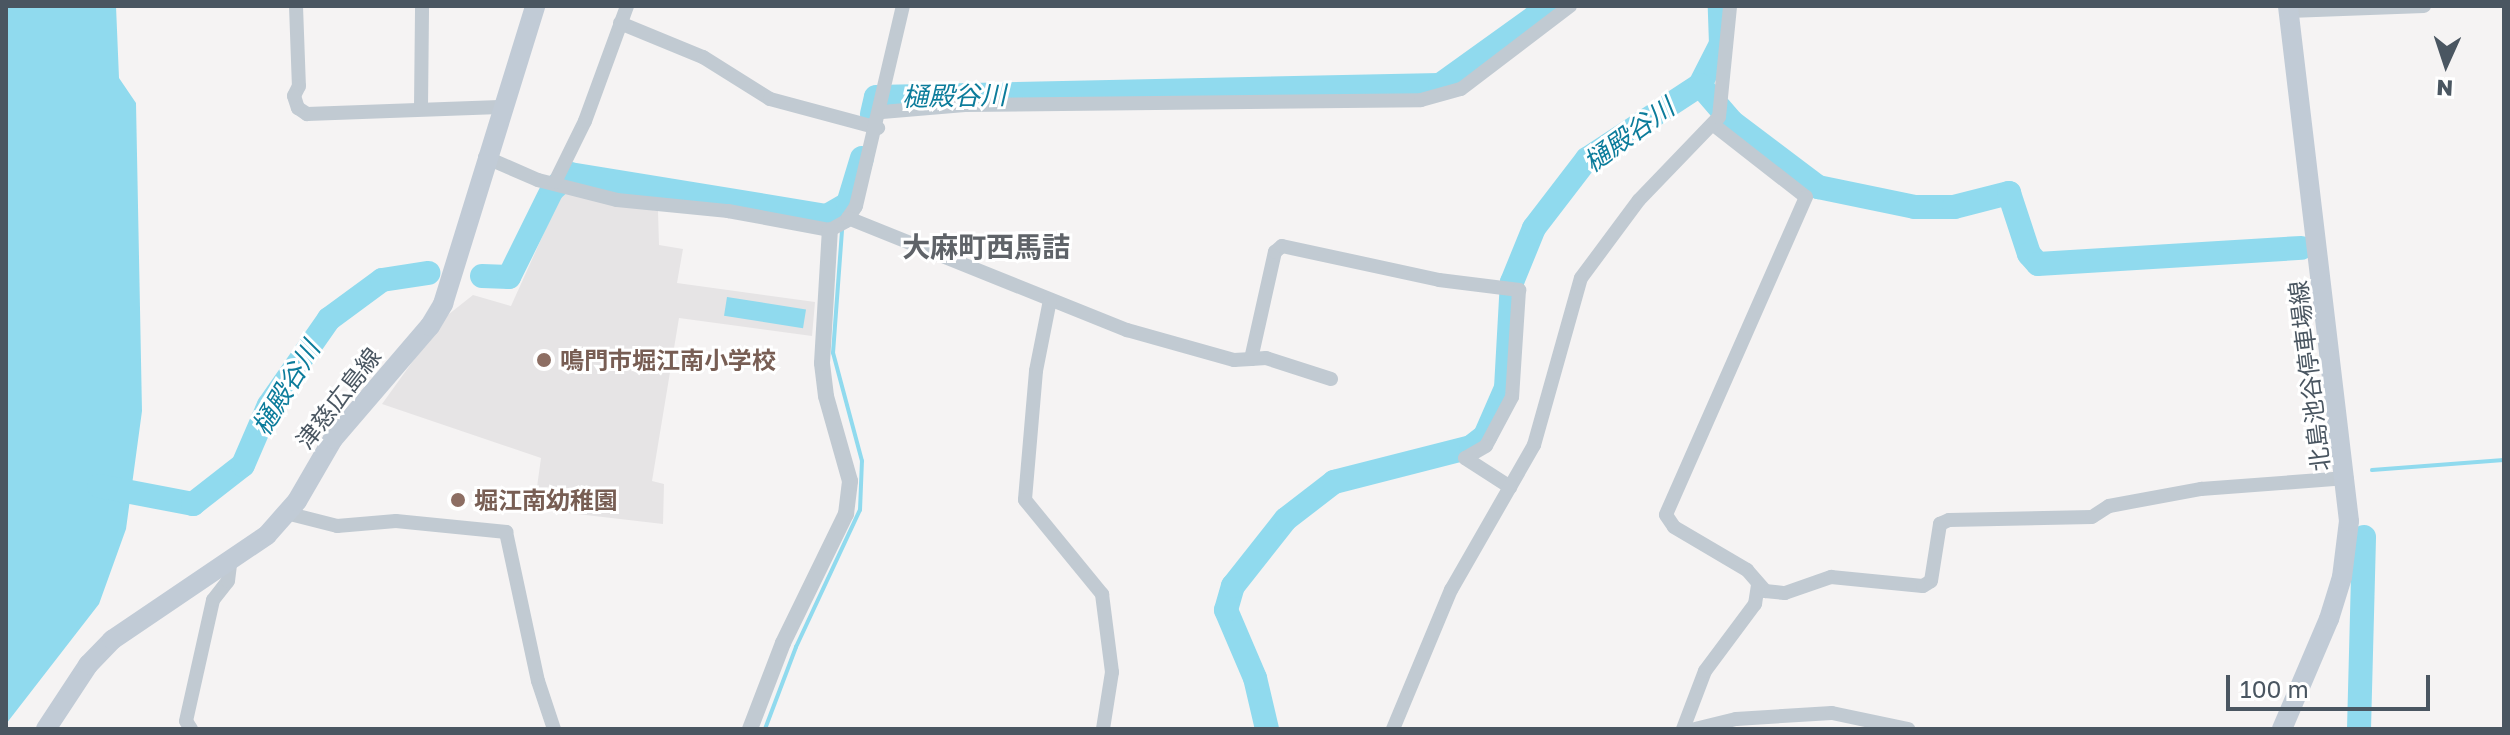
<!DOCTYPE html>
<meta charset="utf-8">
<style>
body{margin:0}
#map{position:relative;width:2510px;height:735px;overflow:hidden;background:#f5f3f3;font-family:"Golos Text","Noto Sans JP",sans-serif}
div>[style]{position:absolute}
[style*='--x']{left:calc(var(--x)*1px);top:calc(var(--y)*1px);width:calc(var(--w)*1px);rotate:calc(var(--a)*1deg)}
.education>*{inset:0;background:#e6e4e5}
.water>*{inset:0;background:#90daee;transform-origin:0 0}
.stream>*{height:4px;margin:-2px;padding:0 2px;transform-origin:2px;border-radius:2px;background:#90daee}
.river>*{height:24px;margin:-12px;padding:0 12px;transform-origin:12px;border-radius:12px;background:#90daee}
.minor>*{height:14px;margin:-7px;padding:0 7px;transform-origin:7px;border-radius:7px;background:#c1cad2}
.tertiary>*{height:16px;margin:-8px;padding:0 8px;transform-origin:8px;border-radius:8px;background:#c1cad2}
.secondary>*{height:20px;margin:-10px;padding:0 10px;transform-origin:10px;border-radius:10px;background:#c1cbd6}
.dots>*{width:22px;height:22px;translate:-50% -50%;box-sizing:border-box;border:4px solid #fff;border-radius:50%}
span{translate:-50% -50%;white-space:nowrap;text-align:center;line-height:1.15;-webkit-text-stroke:6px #fff;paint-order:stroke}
.education-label{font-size:24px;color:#785e54;font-weight:700}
.left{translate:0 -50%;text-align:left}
.street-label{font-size:24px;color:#4a5661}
.water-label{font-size:26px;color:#0c7c9b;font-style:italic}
.quarter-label{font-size:28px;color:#5f6368;font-weight:700}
.frame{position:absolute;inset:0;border:8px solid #4a5661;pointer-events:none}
.north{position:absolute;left:2406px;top:24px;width:80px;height:80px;-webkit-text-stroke:6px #fff;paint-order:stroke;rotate:183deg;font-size:22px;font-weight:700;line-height:32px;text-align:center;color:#4a5661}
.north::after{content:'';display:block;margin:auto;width:28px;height:36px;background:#4a5661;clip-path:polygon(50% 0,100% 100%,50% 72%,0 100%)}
.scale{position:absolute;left:2226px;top:675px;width:204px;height:36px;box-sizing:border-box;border:4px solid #4a5661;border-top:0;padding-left:10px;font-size:24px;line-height:28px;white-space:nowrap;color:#4a5661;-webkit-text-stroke:6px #fff;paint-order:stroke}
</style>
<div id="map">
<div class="education">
<i style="clip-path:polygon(562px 193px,658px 211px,659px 245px,683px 249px,677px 283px,815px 302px,812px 336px,679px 318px,652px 481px,664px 484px,663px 524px,534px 509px,541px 458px,382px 404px,444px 318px,473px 295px,511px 306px)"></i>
</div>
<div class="water">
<i style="clip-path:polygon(6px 6px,116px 6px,119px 78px,136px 103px,142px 411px,126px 529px,99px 604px,6px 724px)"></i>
<i style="left:727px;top:297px;width:80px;height:19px;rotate:9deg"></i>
</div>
<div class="stream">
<i style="--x:2372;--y:470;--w:132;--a:-4.3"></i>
<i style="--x:765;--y:729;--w:88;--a:-69.3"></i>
<i style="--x:796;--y:647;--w:151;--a:-65"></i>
<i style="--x:860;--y:510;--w:49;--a:-87.7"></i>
<i style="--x:862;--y:461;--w:112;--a:-105"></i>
<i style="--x:833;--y:353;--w:124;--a:-85.8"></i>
</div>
<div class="river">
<i style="--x:1700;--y:85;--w:46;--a:-62.9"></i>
<i style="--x:1721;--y:44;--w:38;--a:-92"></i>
<i style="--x:872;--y:114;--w:17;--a:-77"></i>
<i style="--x:876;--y:97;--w:564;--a:-1.22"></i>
<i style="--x:1440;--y:85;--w:135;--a:-35.7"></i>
<i style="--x:482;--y:276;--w:27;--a:2"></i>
<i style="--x:509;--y:277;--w:97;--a:-63.7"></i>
<i style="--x:552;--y:190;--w:24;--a:-42"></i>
<i style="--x:570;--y:174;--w:260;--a:9.3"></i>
<i style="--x:827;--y:216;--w:24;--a:-30"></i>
<i style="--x:848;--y:204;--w:48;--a:-73.1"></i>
<i style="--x:99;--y:486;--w:96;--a:10.8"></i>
<i style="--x:193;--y:504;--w:63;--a:-38"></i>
<i style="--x:243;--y:465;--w:65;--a:-66.6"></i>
<i style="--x:269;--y:405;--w:105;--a:-55.1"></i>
<i style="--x:329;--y:319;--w:66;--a:-36.3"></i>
<i style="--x:382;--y:280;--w:47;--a:-8.7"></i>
<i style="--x:1267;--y:729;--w:52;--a:-103.2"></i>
<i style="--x:1255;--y:678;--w:74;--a:-113.1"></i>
<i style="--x:1226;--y:610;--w:25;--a:-74"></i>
<i style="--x:1233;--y:586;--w:85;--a:-51.7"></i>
<i style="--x:1286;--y:519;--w:61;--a:-37.6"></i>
<i style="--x:1334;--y:482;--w:141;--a:-14.3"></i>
<i style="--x:1471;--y:447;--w:18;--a:-38"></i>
<i style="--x:1485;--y:436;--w:52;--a:-66.4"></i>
<i style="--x:1506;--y:388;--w:106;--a:-86.8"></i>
<i style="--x:1512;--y:282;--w:58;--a:-67.8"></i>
<i style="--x:1534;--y:228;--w:87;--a:-52.5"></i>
<i style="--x:1587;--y:159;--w:135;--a:-33.2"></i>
<i style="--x:1700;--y:85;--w:49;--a:49.1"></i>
<i style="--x:1732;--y:122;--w:108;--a:37.1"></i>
<i style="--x:1818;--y:187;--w:99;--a:11.7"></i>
<i style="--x:1915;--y:207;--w:39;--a:0"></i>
<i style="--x:1954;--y:207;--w:57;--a:-14.3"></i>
<i style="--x:2009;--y:193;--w:64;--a:71.8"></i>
<i style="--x:2029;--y:254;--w:13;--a:48"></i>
<i style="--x:2038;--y:264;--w:264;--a:-3.5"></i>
<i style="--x:2359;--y:729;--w:192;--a:-88.5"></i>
</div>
<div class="minor">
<i style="--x:296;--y:6;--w:80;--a:87.9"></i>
<i style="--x:299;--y:86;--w:11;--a:117"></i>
<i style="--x:294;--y:96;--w:13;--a:72"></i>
<i style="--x:298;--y:108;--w:11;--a:34"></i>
<i style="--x:307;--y:114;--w:193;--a:-2.1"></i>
<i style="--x:2289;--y:11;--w:135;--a:-2.1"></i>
<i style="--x:620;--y:23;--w:90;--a:22.3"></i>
<i style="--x:703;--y:57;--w:79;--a:32.1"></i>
<i style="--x:770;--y:99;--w:112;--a:15"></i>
<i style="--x:421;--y:107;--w:101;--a:-89.4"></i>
<i style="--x:882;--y:112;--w:83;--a:-4.8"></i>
<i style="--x:965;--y:105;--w:456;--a:-0.6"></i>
<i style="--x:1421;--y:100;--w:41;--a:-15.4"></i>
<i style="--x:1461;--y:89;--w:137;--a:-37.3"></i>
<i style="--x:1715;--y:126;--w:115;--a:38"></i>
<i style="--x:1806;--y:197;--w:347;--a:113.8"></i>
<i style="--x:1666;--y:515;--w:14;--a:56"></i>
<i style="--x:1674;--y:527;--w:85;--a:30.5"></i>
<i style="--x:1747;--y:570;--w:28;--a:49"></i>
<i style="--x:1765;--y:591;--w:20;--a:6"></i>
<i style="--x:1785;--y:593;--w:49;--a:-19.2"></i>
<i style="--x:1831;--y:577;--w:92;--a:5.6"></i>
<i style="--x:1923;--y:586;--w:9;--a:-32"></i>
<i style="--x:1931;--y:581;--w:58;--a:-81"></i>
<i style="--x:1940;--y:524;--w:10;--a:-24"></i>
<i style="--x:1949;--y:520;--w:143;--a:-1.2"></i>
<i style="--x:2092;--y:517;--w:20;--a:-33"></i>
<i style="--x:2109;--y:506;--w:94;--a:-10.5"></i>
<i style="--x:2201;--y:489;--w:146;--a:-4.3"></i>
<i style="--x:485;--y:157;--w:58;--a:23.5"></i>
<i style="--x:538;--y:180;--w:81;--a:14.2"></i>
<i style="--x:617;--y:200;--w:112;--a:5.7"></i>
<i style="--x:728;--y:211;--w:104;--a:10.6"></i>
<i style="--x:830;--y:230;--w:18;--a:-29"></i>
<i style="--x:846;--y:221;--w:18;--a:-56"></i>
<i style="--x:856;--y:206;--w:205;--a:-76.8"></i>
<i style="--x:555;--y:182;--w:68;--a:-63.8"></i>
<i style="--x:585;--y:121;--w:122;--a:-69.9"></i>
<i style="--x:848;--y:218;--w:301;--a:21.9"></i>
<i style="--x:1127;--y:330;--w:111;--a:15.7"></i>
<i style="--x:1234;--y:360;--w:17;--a:-3"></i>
<i style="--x:1050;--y:300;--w:72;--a:101.2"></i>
<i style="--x:1036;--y:371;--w:129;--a:94.9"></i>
<i style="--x:1025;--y:500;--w:122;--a:50.7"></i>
<i style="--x:1102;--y:594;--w:79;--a:82.7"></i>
<i style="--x:1112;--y:672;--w:58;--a:99"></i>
<i style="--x:1331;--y:379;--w:68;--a:-162.1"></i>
<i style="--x:1266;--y:358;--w:15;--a:176"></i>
<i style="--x:1251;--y:359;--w:110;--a:-77.4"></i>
<i style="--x:1275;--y:252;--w:9;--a:-41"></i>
<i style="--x:1282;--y:246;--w:161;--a:12.2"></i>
<i style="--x:1439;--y:280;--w:81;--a:7.1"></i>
<i style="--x:1519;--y:290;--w:107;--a:93.7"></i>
<i style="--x:1512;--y:397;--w:55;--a:118"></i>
<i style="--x:1486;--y:446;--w:24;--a:150"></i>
<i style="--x:1465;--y:458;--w:54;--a:32.8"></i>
<i style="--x:286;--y:513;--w:53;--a:14.3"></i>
<i style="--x:337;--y:526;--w:59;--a:-4.8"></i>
<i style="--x:396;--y:521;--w:111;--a:5.7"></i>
<i style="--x:506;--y:532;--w:152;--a:77.9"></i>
<i style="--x:538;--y:681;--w:51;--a:71.6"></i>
<i style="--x:191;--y:729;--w:9;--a:-122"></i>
<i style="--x:186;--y:721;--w:124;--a:-77.4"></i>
<i style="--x:213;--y:600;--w:24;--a:-52"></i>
<i style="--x:228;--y:581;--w:17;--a:-83"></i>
<i style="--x:1393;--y:729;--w:151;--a:-67.4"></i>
<i style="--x:1451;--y:590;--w:167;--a:-60.2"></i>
<i style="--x:1534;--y:445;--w:173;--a:-74.3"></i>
<i style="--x:1581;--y:278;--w:97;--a:-53.4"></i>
<i style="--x:1639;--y:200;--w:115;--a:-46.1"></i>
<i style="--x:1719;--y:117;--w:112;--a:-84.3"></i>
<i style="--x:1683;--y:729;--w:62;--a:-69.2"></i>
<i style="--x:1705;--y:671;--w:84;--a:-53.3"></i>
<i style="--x:1755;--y:604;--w:19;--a:-81"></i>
<i style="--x:1695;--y:729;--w:42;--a:-13.7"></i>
<i style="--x:1736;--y:719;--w:96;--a:-3.6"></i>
<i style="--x:1832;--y:713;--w:78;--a:11.9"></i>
</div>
<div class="tertiary">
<i style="--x:750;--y:729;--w:92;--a:-69"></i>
<i style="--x:783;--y:643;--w:144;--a:-64"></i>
<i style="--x:846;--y:514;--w:33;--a:-83"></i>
<i style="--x:850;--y:481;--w:88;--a:-105.8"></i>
<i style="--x:826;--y:396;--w:33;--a:-97"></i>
<i style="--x:822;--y:363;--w:133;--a:-86.6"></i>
</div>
<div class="secondary">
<i style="--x:46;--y:729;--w:77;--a:-56.7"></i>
<i style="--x:88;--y:665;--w:35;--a:-46"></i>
<i style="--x:112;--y:640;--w:187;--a:-34.1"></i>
<i style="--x:267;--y:535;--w:45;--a:-48.6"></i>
<i style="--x:297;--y:501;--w:72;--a:-59.9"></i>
<i style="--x:333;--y:439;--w:149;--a:-49.4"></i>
<i style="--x:430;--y:326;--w:26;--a:-59"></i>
<i style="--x:443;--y:304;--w:312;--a:-72.8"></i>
<i style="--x:2282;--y:729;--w:120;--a:-66.9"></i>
<i style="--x:2329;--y:619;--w:44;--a:-72.8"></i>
<i style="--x:2342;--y:577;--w:56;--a:-82.9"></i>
<i style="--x:2349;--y:521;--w:519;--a:-96.76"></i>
</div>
<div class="dots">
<i style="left:544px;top:360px;background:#8d6e63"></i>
<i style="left:458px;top:500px;background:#8d6e63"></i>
</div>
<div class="education-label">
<span class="left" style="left:560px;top:360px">鳴門市堀江南小学校</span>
<span class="left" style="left:474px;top:500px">堀江南幼稚園</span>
</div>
<div class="street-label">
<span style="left:2309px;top:376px;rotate:-97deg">北島池谷停車場線</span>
<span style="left:338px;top:398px;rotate:-52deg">津慈広島線</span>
</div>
<div class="water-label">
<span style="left:954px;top:96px;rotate:-1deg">樋殿谷川</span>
<span style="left:1629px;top:135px;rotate:-36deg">樋殿谷川</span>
<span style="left:286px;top:388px;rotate:-59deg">樋殿谷川</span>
</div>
<div class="quarter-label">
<span style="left:986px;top:247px">大麻町西馬詰</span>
</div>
<div class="frame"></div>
<div class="north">N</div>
<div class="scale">100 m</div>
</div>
